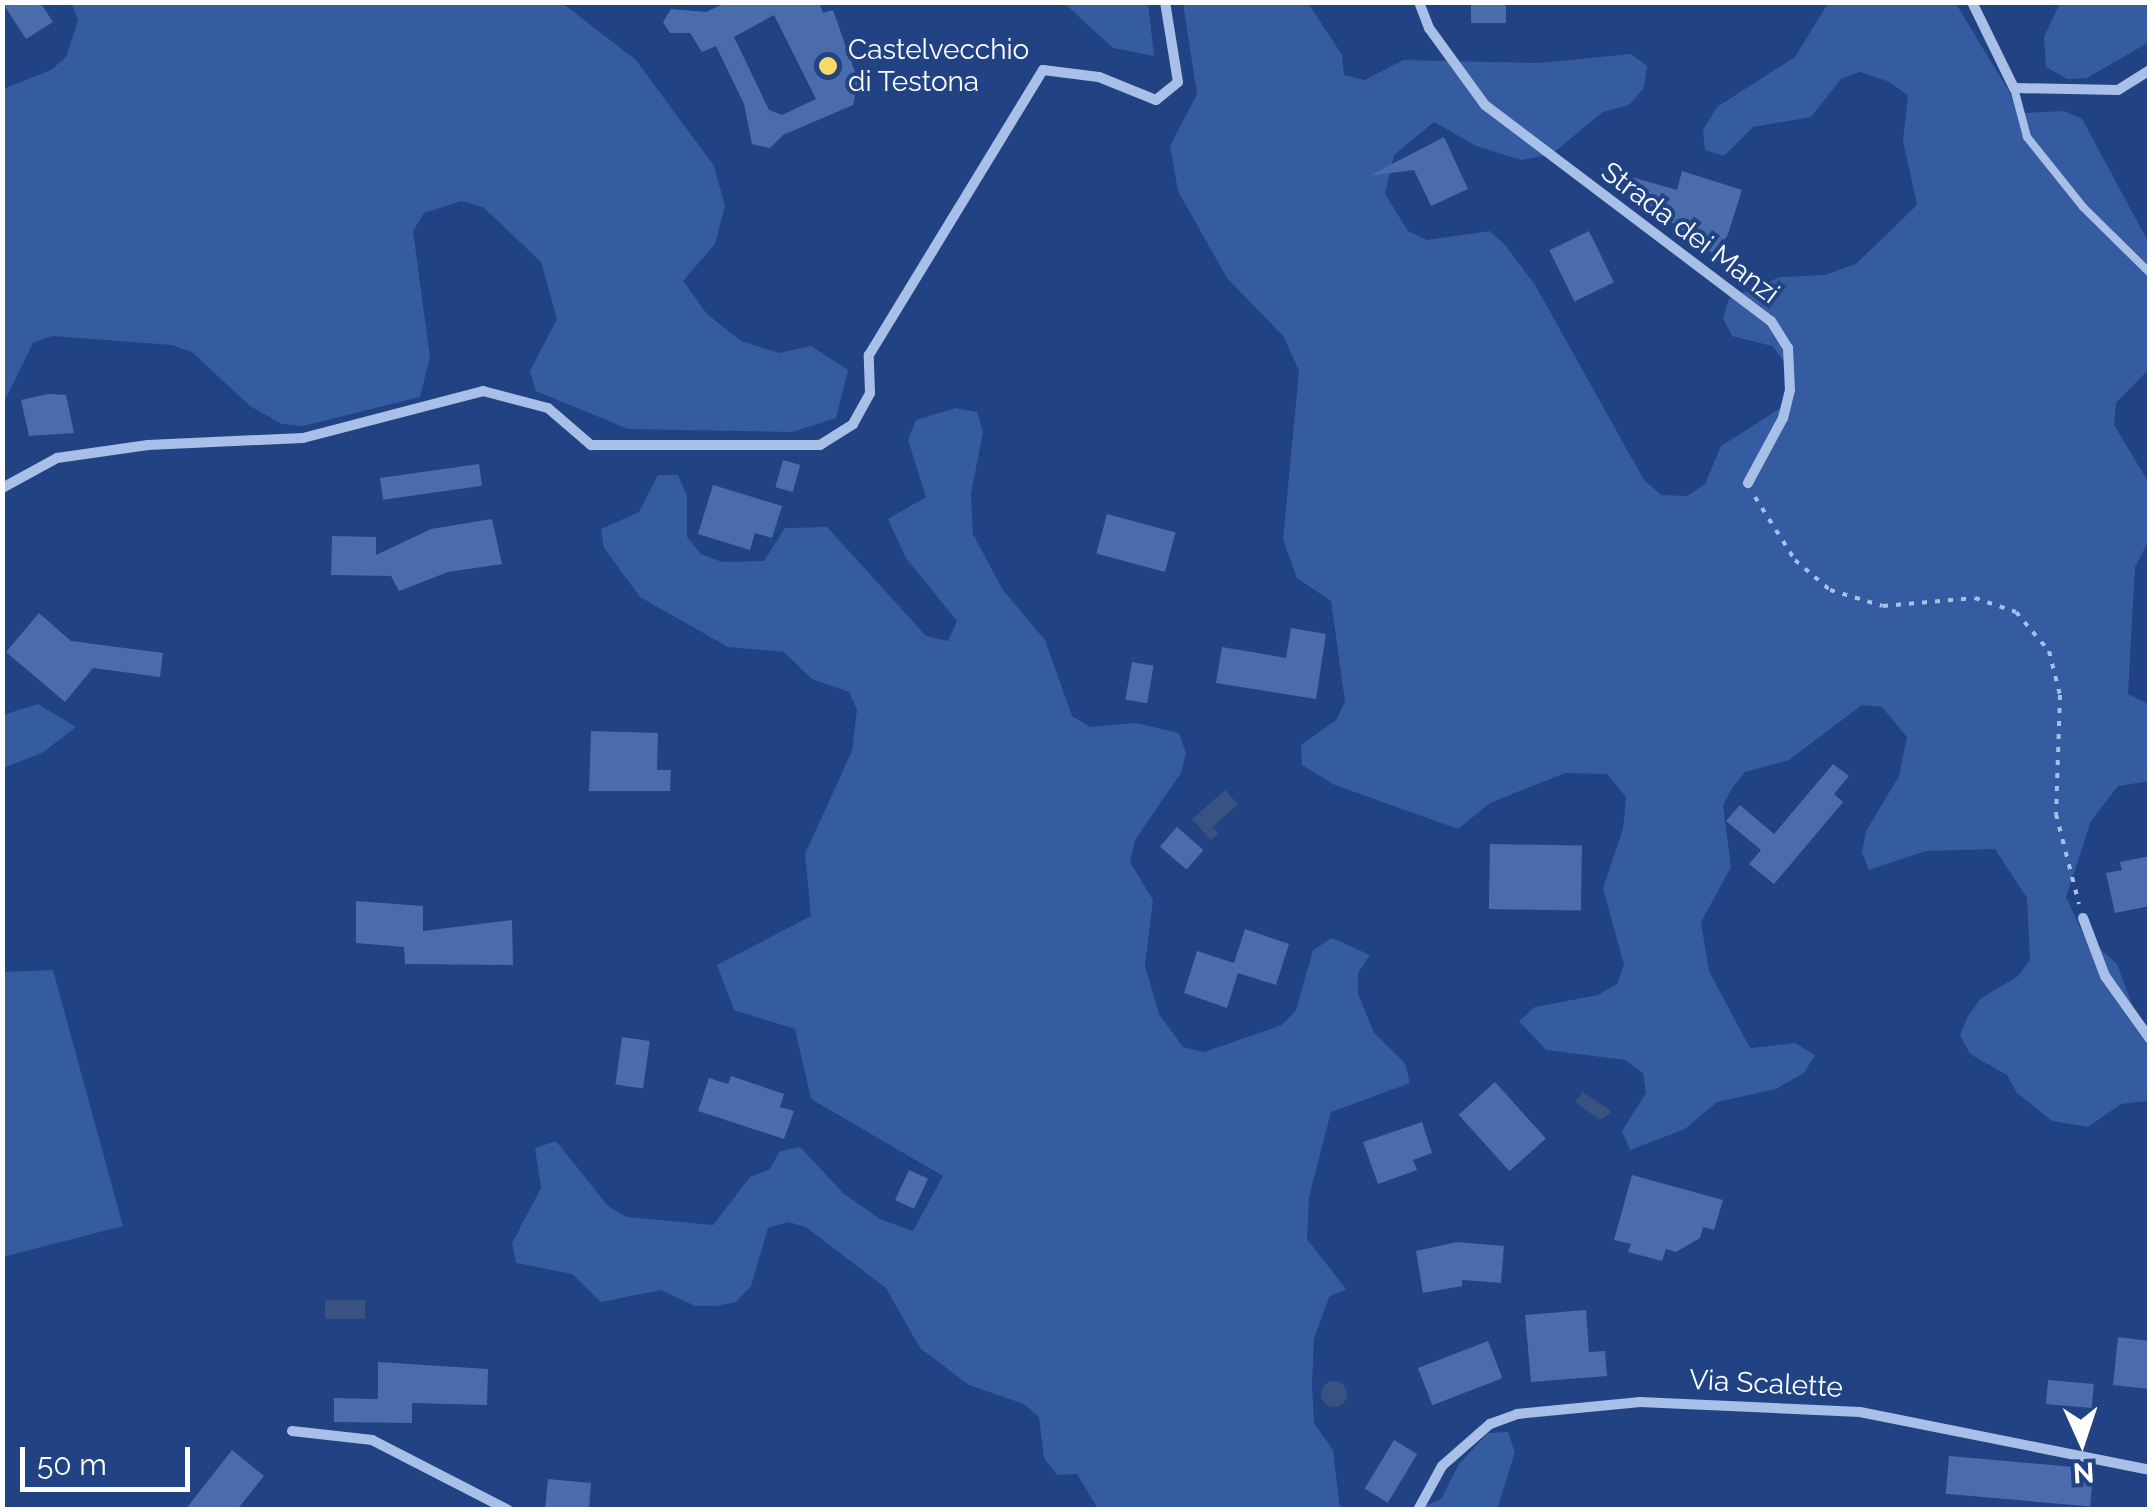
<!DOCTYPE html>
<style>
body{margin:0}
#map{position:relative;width:2152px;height:1512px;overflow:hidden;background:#214283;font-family:Raleway,sans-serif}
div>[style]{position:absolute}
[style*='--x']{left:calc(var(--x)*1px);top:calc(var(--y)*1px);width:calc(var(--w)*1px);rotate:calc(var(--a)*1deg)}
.green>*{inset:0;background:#355ba0}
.water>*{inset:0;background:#395281;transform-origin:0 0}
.round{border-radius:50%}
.building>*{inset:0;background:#4a6cab;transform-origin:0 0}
.path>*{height:4px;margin-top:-2px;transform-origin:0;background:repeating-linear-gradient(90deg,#a8bfe8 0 5px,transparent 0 13px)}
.lane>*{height:8px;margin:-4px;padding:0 4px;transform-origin:4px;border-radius:4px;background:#a8bfe8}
.street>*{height:10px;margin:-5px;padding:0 5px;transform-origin:5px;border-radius:5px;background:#a8bfe8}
.dots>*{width:28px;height:28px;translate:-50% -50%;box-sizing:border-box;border:5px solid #214283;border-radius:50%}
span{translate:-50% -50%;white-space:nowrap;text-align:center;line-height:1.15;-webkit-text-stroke:8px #214283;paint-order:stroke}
.poi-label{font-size:28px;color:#fff}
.left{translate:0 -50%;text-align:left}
.street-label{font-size:28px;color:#fff}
.frame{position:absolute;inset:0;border:5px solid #fff;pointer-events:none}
.north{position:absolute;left:2032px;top:1392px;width:100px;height:100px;-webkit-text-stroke:8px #214283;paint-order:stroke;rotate:177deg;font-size:28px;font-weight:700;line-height:40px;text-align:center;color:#fff}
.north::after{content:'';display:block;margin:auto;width:35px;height:45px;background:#fff;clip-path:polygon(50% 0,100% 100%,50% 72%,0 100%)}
.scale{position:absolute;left:20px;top:1447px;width:170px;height:45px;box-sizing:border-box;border:5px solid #fff;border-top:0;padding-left:12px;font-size:30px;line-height:35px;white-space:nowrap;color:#fff;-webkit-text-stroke:8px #214283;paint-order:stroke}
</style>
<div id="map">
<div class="green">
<i style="clip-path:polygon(71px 2px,562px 3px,636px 60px,714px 166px,725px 206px,715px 244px,683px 281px,707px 314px,741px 341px,779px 353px,811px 346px,848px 370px,836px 418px,792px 432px,628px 429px,536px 391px,530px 371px,557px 319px,541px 262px,483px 207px,461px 201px,424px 213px,413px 231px,430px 357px,420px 397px,303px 426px,282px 424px,250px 406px,192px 352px,172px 345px,52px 336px,33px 343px,3px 404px,3px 89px,51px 70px,66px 57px,78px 20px)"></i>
<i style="clip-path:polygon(1955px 2px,2022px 113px,2064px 111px,2082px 119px,2149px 243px,2149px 369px,2116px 403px,2114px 425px,2149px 483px,2149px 540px,2135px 567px,2128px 694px,2149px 704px,2150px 781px,2118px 786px,2091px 821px,2066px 897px,2083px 934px,2117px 964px,2139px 1023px,2149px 1028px,2149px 1101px,2121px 1104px,2088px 1127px,2052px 1121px,2017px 1093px,2007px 1075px,1970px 1054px,1960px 1035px,1968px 1016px,1980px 999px,2018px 976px,2030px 960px,2027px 898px,1995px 849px,1926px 851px,1869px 870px,1862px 852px,1866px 831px,1899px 776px,1907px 737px,1882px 707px,1862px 705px,1789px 760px,1745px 772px,1733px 787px,1723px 805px,1731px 867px,1701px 922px,1709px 971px,1750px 1048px,1795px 1043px,1815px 1055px,1804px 1073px,1776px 1089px,1717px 1102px,1685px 1129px,1630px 1150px,1622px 1131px,1646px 1093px,1643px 1073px,1625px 1060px,1546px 1050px,1519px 1021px,1535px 1007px,1598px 995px,1617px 984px,1624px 965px,1603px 888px,1623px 829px,1626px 797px,1607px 774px,1565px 773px,1490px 803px,1458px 829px,1335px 785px,1302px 765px,1301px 745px,1336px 720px,1345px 702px,1331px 601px,1297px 578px,1283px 540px,1299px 371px,1284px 337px,1227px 278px,1178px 191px,1170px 146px,1197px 94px,1183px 3px,1308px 3px,1342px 55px,1344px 75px,1365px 80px,1403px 60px,1538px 63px,1631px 54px,1647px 66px,1644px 88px,1629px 105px,1603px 112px,1552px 154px,1521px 160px,1476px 146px,1434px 122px,1394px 155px,1385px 194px,1408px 231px,1427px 240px,1490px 231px,1506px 246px,1535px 285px,1644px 480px,1661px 495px,1687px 496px,1705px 484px,1721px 446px,1784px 406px,1787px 365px,1772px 346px,1732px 336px,1723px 318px,1729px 299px,1780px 277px,1825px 275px,1856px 264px,1917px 205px,1903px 141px,1908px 95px,1887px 81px,1860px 72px,1841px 79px,1811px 117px,1753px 127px,1724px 156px,1705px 150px,1703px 130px,1717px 107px,1795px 57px,1828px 3px)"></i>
<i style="clip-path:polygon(1064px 3px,1148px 3px,1154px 56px,1113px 48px)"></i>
<i style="clip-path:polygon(2060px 3px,2149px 3px,2149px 42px,2087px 78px,2067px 79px,2046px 67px,2044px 37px)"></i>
<i style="clip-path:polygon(956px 408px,977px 412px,983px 432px,971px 494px,973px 534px,1003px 590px,1045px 640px,1072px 716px,1090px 727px,1136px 723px,1179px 733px,1186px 753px,1181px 773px,1135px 840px,1130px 862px,1153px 900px,1145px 966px,1159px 1014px,1183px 1047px,1204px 1052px,1282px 1025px,1296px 1010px,1313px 950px,1332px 938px,1370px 955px,1358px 973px,1358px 994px,1374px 1033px,1405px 1063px,1410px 1083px,1331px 1112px,1309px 1197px,1307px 1239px,1346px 1289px,1329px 1297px,1314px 1339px,1312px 1384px,1314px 1423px,1333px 1450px,1340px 1509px,1098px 1509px,1077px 1474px,1057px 1475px,1044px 1458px,1039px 1417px,1024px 1404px,969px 1385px,920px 1348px,886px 1288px,807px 1228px,789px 1222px,768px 1228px,751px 1286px,736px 1302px,716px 1306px,695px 1306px,661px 1290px,601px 1302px,572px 1274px,516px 1263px,512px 1243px,541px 1188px,535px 1148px,556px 1141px,608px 1206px,627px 1217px,713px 1225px,750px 1177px,770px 1169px,780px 1151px,800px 1147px,844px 1194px,880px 1219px,913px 1231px,943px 1176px,811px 1099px,795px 1029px,734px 1010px,717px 965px,811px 916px,805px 854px,852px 751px,857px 710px,849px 692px,812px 679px,784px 652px,728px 647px,640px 597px,604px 548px,601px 529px,639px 512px,658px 475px,678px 475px,687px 496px,687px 537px,701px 554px,722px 562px,764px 561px,785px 528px,827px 527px,926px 636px,948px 641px,957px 621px,906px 558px,888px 519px,926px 497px,908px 440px,916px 420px)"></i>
<i style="clip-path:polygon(38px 704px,76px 727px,42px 753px,3px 768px,3px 715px)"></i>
<i style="clip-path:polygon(53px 970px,123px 1226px,3px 1257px,3px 972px)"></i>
<i style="clip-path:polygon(1508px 1432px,1515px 1452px,1497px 1509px,1415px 1510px,1441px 1499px,1459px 1464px,1488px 1433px)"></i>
</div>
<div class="water">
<i style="clip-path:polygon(1225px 790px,1238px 804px,1213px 827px,1218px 833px,1211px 840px,1192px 819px)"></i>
<i style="clip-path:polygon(1583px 1092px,1611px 1111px,1609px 1114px,1600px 1120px,1575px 1102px)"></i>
<i style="left:325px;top:1300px;width:40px;height:19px"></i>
<i class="round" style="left:1321px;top:1381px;width:26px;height:26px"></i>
</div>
<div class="building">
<i style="clip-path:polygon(2px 2px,40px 2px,53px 22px,26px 39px)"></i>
<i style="clip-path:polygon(evenodd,727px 2px,819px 2px,823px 13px,833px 10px,858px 81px,853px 105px,783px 135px,770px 148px,752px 144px,744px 104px,716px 46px,702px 52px,690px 33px,670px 33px,663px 22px,671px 9px,706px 12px,727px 2px,774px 15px,816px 99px,782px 115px,769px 110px,734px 37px,774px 15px)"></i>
<i style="left:1471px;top:2px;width:35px;height:21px"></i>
<i style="clip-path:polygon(1444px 137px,1468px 189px,1431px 206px,1414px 170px,1369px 176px)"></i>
<i style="clip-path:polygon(1600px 168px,1677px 190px,1682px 171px,1742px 190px,1720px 259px)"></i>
<i style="left:1589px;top:231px;width:57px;height:44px;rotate:64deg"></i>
<i style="clip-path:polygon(48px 394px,66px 395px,74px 433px,29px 436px,21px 400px)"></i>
<i style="left:783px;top:460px;width:18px;height:28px;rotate:16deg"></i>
<i style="left:479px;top:464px;width:22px;height:100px;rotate:82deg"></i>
<i style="clip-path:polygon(713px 485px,782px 506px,772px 538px,755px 533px,750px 550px,698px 534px)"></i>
<i style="left:1107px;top:514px;width:71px;height:41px;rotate:15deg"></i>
<i style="clip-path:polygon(492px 519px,502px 564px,448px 572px,399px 591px,391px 576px,331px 575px,332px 536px,376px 537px,376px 555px,431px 529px)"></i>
<i style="clip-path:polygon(39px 613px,71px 641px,163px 653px,160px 677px,93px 668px,65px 702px,6px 652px)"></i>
<i style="clip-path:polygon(1291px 628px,1326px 634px,1316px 699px,1216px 683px,1222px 647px,1286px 658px)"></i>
<i style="left:1132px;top:662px;width:22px;height:38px;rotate:10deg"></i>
<i style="clip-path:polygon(591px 731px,658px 733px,657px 770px,671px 770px,670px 791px,589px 791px)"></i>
<i style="clip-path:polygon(1833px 764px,1849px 776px,1834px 794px,1843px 802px,1774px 884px,1749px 864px,1761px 850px,1726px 821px,1740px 805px,1774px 834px)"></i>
<i style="left:1177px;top:827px;width:35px;height:26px;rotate:41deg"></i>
<i style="left:1490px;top:844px;width:92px;height:65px;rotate:1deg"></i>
<i style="clip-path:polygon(2150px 856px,2150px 906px,2115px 913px,2106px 873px,2122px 870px,2120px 862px)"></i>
<i style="clip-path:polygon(356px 901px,423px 906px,423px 931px,512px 920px,513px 965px,405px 964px,404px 947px,356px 943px)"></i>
<i style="clip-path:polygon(1245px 929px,1289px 944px,1276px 985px,1238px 973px,1227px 1008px,1184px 993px,1197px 951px,1234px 963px)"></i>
<i style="left:622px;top:1037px;width:28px;height:48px;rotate:8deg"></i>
<i style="clip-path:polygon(731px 1076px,784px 1094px,780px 1107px,794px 1111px,784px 1139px,698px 1111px,709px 1078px,728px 1084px)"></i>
<i style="left:1495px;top:1082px;width:76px;height:49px;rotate:48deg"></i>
<i style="clip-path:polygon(1422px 1122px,1432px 1153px,1413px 1160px,1417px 1170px,1378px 1184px,1363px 1142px)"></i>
<i style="left:909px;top:1170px;width:21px;height:33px;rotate:25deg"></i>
<i style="clip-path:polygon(1632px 1175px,1723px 1200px,1714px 1230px,1703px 1227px,1700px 1238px,1676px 1252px,1666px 1249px,1662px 1261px,1628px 1252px,1631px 1244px,1614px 1240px)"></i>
<i style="clip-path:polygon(1457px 1242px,1504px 1246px,1501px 1283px,1462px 1280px,1462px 1286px,1423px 1293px,1416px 1251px)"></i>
<i style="clip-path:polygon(1586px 1310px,1589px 1352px,1605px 1351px,1607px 1376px,1531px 1382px,1525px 1315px)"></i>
<i style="clip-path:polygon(2118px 1337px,2150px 1341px,2150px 1389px,2113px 1385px)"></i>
<i style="left:1488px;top:1341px;width:40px;height:75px;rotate:69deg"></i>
<i style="clip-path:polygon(378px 1362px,488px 1369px,487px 1405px,412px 1403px,412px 1423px,334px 1422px,334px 1398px,378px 1399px)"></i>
<i style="left:2048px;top:1380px;width:46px;height:24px;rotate:5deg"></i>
<i style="left:1394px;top:1440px;width:27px;height:57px;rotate:31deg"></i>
<i style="clip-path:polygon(232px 1450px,264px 1476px,237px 1510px,185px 1510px)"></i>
<i style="left:1949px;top:1456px;width:145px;height:38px;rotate:5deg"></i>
<i style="clip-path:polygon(548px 1479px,591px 1483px,589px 1510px,545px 1510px)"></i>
</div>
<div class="path">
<i style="--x:1755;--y:497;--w:75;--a:57.6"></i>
<i style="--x:1795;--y:560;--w:46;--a:40.6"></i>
<i style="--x:1830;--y:590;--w:55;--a:16.8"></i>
<i style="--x:1883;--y:606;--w:92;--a:-5"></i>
<i style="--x:1975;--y:598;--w:43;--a:18.9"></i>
<i style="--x:2016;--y:612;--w:51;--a:49.8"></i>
<i style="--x:2049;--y:651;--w:45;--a:76"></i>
<i style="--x:2060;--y:695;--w:119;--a:91.9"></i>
<i style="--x:2056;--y:814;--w:93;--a:75.7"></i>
</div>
<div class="lane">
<i style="--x:2014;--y:88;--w:51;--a:75.1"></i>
<i style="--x:2027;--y:137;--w:90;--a:51.3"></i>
<i style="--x:2083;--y:207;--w:94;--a:44.6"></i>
</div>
<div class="street">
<i style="--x:1419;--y:2;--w:28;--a:69"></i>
<i style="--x:1429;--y:28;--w:95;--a:54"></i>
<i style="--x:1485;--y:105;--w:358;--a:37.1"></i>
<i style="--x:1771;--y:321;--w:32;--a:58"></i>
<i style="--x:1788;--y:348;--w:42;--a:87.3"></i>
<i style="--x:1790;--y:390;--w:29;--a:104"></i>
<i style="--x:1783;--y:418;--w:74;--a:118.3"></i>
<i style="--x:1972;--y:2;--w:96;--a:64"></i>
<i style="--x:2014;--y:88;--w:104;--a:1.1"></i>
<i style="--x:2118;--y:90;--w:38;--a:-32"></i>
<i style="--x:2;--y:488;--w:63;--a:-28.6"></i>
<i style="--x:57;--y:458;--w:92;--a:-8.1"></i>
<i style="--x:148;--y:445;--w:155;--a:-2.6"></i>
<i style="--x:303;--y:438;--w:186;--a:-14.6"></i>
<i style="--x:483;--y:391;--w:67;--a:14.7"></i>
<i style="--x:548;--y:408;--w:57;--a:40.7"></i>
<i style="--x:591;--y:445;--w:229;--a:0"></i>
<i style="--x:820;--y:445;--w:39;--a:-32"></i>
<i style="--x:853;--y:424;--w:35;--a:-61"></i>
<i style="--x:870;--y:393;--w:38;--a:-92"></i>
<i style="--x:869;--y:355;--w:334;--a:-58.6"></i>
<i style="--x:1043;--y:70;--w:56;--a:7.1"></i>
<i style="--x:1099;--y:77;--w:61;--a:22"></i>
<i style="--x:1156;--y:100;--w:28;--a:-39"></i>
<i style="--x:1178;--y:82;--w:81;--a:-99.2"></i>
<i style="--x:2083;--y:918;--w:62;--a:69.2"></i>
<i style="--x:2105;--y:976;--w:77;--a:54.5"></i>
<i style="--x:292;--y:1431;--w:81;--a:6.4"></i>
<i style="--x:372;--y:1440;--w:153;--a:27.2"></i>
<i style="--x:1418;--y:1510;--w:50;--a:-61.4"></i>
<i style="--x:1442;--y:1466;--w:64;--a:-41.2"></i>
<i style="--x:1490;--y:1424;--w:29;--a:-20"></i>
<i style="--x:1517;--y:1414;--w:124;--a:-5.6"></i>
<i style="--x:1640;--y:1402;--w:220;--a:2.6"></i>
<i style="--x:1860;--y:1412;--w:296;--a:11.3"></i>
</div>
<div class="dots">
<i style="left:828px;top:66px;background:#f5da69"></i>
</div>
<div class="poi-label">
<span class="left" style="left:848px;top:66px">Castelvecchio<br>di Testona</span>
</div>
<div class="street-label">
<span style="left:1690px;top:233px;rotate:37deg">Strada dei Manzi</span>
<span style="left:1766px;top:1384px;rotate:3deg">Via Scalette</span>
</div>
<div class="frame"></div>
<div class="north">N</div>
<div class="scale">50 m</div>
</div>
